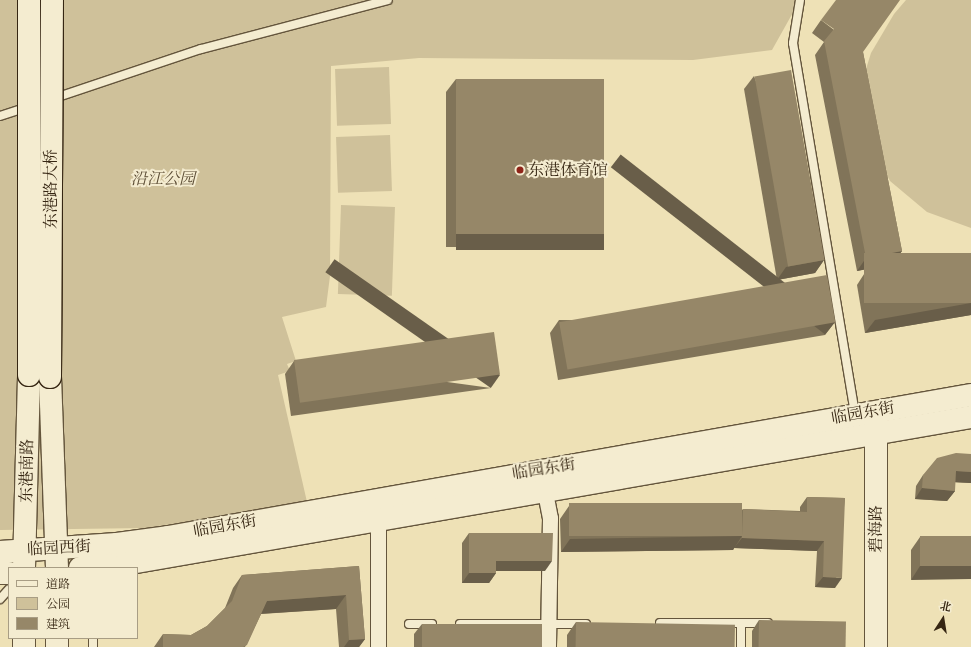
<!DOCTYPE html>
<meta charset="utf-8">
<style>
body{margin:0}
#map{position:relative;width:971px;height:647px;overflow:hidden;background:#eee1b6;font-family:"IM FELL DW Pica","Noto Serif SC",serif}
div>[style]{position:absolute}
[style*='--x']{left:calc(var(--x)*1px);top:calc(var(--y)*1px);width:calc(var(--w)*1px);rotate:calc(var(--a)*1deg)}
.green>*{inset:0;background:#cfc19a;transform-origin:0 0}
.roads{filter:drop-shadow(1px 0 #64553c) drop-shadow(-1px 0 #64553c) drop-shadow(0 1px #64553c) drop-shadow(0 -1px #64553c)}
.lane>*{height:8px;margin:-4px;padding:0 4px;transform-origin:4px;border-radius:4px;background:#f4ecd0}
.street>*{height:15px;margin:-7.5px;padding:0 7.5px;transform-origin:7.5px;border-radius:7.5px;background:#f4ecd0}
.secondary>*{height:22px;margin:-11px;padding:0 11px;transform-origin:11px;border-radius:11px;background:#f4ecd0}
.bridges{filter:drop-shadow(1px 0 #362613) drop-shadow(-1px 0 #362613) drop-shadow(0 1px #362613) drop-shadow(0 -1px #362613)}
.secondary-bridge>*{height:22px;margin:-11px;padding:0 11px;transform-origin:11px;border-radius:11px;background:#f4ecd0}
.wall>*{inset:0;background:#817459}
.shaded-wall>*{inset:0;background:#695e49;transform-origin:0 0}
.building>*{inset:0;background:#968768;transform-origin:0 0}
.dots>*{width:11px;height:11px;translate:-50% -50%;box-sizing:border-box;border:2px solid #f4ecd0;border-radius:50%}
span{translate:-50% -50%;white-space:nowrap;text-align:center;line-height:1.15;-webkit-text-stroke:4px #f4ecd0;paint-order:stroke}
.poi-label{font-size:16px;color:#362613}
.left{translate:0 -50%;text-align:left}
.park-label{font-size:16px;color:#5c4d35;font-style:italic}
.street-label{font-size:16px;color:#362613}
.legend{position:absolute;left:8px;top:567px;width:130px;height:72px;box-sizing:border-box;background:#f4ecd0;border:1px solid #a89d84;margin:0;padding:5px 7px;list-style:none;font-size:12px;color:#362613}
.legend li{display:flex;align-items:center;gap:8px;height:20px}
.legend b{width:20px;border:1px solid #a89d84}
.north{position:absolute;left:923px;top:599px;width:40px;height:40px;-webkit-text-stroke:3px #f4ecd0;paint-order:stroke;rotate:12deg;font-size:11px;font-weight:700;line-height:16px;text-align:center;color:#362613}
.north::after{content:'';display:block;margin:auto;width:14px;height:18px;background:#362613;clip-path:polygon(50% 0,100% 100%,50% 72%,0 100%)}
</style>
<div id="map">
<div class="green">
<i style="clip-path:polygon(0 0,800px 0,772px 50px,693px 60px,419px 58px,331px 66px,330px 276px,326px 307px,282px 317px,296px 361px,287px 364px,290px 371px,278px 375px,307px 502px,146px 528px,0 530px)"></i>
<i style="clip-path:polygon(906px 0,971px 0,971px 228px,927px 212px,890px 181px,878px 158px,866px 69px,871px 53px,894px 14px)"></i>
<i style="left:389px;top:67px;width:57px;height:54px;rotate:88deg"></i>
<i style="left:390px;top:135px;width:56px;height:54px;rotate:88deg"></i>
<i style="left:341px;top:205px;width:54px;height:89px;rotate:2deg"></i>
</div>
<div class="roads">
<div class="lane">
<i style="--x:800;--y:0;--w:44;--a:99.2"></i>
<i style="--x:793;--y:43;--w:376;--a:80.5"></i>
<i style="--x:52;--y:99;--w:157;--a:-18.6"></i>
<i style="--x:201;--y:49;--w:193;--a:-14.7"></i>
<i style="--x:0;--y:116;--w:29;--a:-18"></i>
<i style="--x:0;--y:599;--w:13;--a:-48"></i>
<i style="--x:660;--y:623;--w:108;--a:0"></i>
<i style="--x:741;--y:623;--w:24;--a:90"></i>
<i style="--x:409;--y:624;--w:23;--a:0"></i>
<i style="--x:460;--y:624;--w:126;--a:0"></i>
<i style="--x:93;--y:647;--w:9;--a:-90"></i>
</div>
<div class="street">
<i style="--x:543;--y:482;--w:37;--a:79"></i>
<i style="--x:550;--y:518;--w:129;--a:90.9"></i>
<i style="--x:378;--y:647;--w:127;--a:-90"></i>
</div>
<div class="secondary">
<i style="--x:50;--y:377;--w:191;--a:87.9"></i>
<i style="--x:0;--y:552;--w:117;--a:-3.9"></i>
<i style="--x:117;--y:544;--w:51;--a:-7.8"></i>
<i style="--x:168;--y:537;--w:815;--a:-10.03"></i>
<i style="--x:24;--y:568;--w:193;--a:-88.5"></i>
<i style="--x:80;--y:568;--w:45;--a:-5.1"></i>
<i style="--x:125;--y:564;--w:859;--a:-9.86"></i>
<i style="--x:0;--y:573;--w:9;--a:0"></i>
<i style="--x:24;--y:647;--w:9;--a:-90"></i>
<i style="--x:57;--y:647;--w:9;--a:-90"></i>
<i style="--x:876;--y:647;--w:227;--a:-90"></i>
</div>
</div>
<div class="bridges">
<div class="secondary-bridge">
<i style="--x:29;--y:375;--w:375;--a:-90"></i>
<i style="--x:50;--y:377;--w:377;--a:-89.7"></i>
</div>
</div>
<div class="wall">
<i style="clip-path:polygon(821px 20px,863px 52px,902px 251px,892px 264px,857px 271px,815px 55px,824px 42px,812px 33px)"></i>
<i style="clip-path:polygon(754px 76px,824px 260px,815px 273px,777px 280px,744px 89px)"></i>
<i style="clip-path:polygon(456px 79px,595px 247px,446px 247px,446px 92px)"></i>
<i style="clip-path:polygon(971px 253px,971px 315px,865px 333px,857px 285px,866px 271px)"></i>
<i style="clip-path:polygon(559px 320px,835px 322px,825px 335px,558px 380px,550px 333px)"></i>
<i style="clip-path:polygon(294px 361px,491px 388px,291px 416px,285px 374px)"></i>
<i style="clip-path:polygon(971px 454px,971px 483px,955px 482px,955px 491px,947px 501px,915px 499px,916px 486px,923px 475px)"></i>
<i style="clip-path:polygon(807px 497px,845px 498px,835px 588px,815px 587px,817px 551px,734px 548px,733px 550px,561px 552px,560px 519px,569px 506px,742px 510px,743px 509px,800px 511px,800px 507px)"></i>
<i style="clip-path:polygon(469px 533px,545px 571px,496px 571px,496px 573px,489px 583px,462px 583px,462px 543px)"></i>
<i style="clip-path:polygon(971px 536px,911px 580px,911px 550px,920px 537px)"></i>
<i style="clip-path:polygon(359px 566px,365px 639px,359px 647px,339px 647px,336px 609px,261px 614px,245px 647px,154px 647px,163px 634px,191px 635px,207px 626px,225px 608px,233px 588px,242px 575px)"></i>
<i style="clip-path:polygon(759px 620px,845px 647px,752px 647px,752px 631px)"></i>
<i style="clip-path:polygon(576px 622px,735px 647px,567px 647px,567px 635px)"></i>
<i style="clip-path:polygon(422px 624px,542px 647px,414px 647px,414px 634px)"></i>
</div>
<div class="shaded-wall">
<i style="left:456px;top:234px;width:148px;height:16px"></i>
<i style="clip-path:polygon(902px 251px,892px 264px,857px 271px,866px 258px)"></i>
<i style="clip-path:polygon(824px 260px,815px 273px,777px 280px,786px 267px)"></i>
<i style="clip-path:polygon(971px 303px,971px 315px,865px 333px,875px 320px)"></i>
<i style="left:835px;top:322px;width:16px;height:272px;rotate:128deg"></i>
<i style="left:500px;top:375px;width:16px;height:202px;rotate:125deg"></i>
<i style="clip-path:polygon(956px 471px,971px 472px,971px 483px,949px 482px)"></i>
<i style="clip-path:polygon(922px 488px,955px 491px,947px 501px,915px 499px)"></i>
<i style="clip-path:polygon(742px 536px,733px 550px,561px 552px,570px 539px)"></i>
<i style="clip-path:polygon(742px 538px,824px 541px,817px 551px,734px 548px)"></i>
<i style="clip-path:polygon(496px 561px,552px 561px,545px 571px,489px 571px)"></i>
<i style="clip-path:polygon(920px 566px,971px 566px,971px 579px,911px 580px)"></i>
<i style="clip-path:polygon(469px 573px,496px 573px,489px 583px,462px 583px)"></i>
<i style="clip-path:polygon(823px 577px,842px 578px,835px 588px,815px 587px)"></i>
<i style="clip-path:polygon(346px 595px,336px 609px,257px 614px,267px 601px)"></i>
<i style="clip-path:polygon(365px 639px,359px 647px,344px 647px,349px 640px)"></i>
</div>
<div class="building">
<i style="clip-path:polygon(836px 0,900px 0,863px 52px,902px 251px,866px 258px,824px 41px,834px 29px,821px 20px)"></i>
<i style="left:791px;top:70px;width:193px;height:37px;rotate:80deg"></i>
<i style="left:456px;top:79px;width:148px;height:155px"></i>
<i style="left:971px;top:253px;width:50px;height:107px;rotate:90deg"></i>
<i style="left:827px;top:275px;width:48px;height:272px;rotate:80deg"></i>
<i style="left:494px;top:332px;width:43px;height:202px;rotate:82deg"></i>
<i style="clip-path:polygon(956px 453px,971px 454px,971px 472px,956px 471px,955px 491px,922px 488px,923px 475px,937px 458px)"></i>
<i style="clip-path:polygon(807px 497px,845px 498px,842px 578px,823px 577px,824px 541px,742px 538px,742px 536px,743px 509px,807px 512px)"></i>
<i style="left:742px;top:503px;width:33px;height:173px;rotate:90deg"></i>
<i style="clip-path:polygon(469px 533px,553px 533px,552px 561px,496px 561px,496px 573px,469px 573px)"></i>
<i style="left:971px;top:536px;width:30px;height:51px;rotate:90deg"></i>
<i style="clip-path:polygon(359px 566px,365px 639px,349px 640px,346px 595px,267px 601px,247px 645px,243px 647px,163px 647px,163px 634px,191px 635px,207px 626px,232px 601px,242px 575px)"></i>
<i style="left:759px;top:620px;width:87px;height:27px;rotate:1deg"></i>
<i style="left:576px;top:622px;width:159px;height:25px;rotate:1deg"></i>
<i style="left:422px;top:624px;width:120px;height:23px"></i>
</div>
<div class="dots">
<i style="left:520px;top:170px;background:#8f2418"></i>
</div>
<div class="poi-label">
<span class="left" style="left:528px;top:170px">东港体育馆</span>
</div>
<div class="park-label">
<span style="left:163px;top:179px">沿江公园</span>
</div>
<div class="street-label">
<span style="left:51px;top:189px;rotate:-90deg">东港路大桥</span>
<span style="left:863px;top:413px;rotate:-10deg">临园东街</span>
<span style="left:544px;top:469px;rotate:-9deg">临园东街</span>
<span style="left:27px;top:471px;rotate:-89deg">东港南路</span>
<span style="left:225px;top:526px;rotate:-10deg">临园东街</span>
<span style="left:876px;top:529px;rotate:-90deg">碧海路</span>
<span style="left:59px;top:548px;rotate:-3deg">临园西街</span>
</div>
<ul class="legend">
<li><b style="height:5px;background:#f4ecd0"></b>道路</li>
<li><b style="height:11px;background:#cfc19a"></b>公园</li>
<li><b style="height:11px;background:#968768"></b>建筑</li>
</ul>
<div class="north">北</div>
</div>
